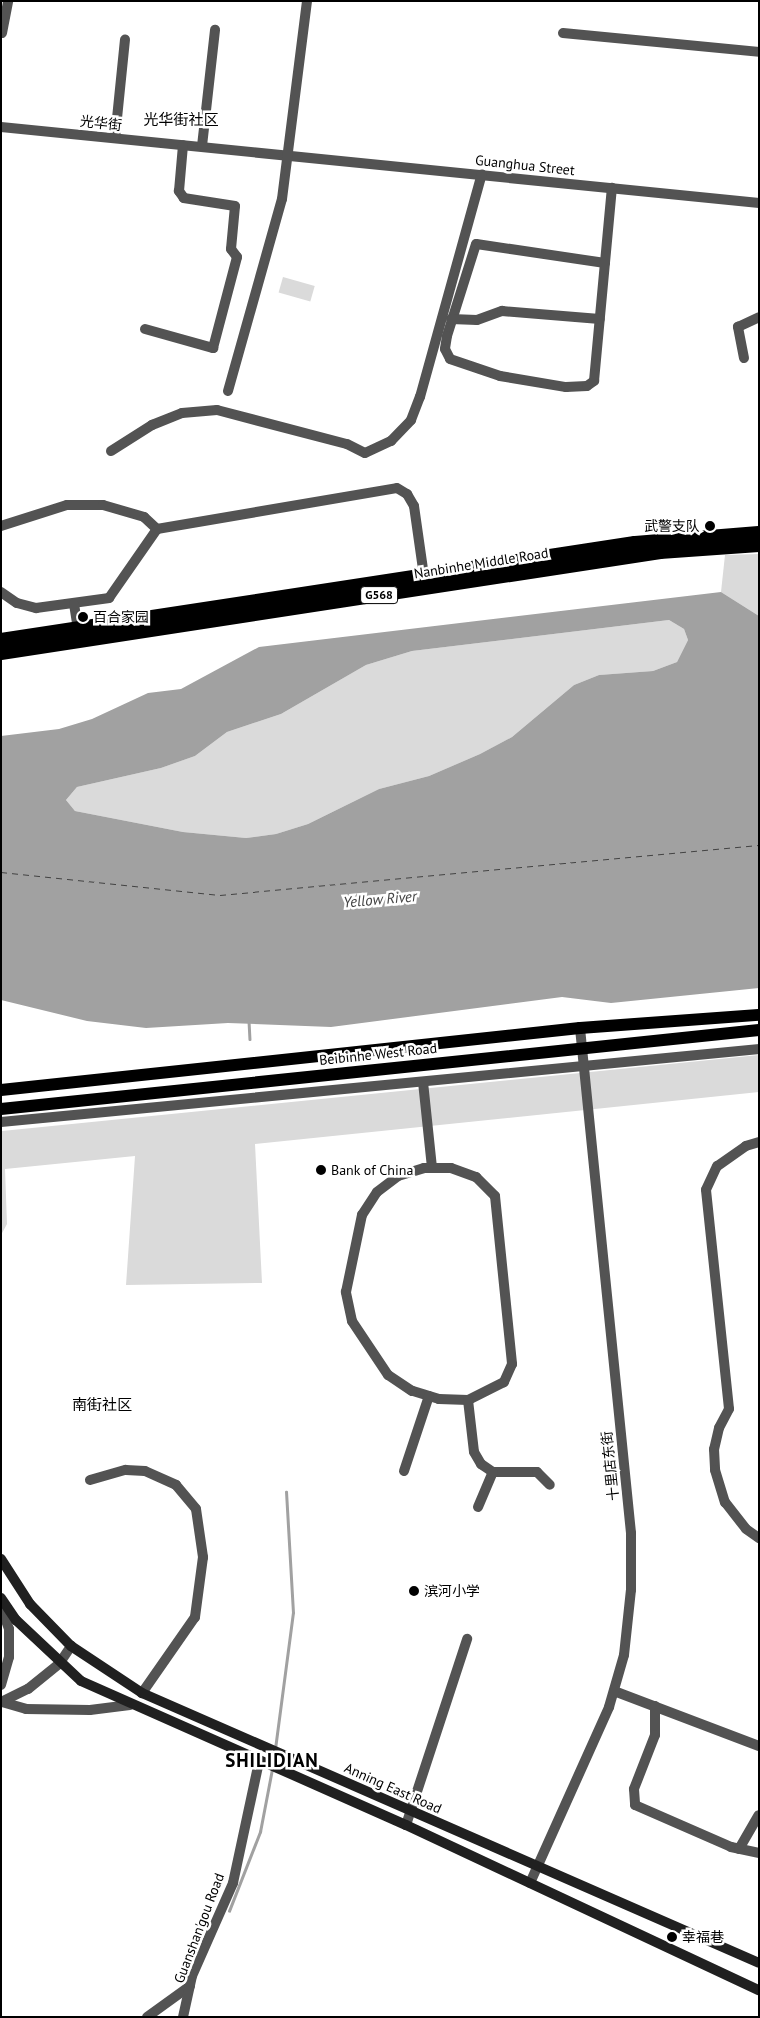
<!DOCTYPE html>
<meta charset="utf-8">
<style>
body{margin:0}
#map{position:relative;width:760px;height:2018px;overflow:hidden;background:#fff;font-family:"PT Sans","Noto Sans SC",sans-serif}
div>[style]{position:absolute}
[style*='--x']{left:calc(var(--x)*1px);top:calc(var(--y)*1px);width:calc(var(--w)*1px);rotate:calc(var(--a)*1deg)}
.green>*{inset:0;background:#dadada;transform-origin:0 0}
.water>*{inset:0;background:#a1a1a1}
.stream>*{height:2.5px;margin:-1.25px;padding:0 1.25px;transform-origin:1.25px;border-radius:1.25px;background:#a1a1a1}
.ferry>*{height:1px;margin-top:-0.5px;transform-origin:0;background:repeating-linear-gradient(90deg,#424242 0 6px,transparent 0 11px)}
.minor>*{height:10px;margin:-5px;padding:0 5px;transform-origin:5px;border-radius:5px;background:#535353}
.tertiary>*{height:10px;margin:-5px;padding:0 5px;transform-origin:5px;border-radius:5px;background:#535353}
.secondary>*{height:10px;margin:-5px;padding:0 5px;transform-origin:5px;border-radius:5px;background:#202020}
.primary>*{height:12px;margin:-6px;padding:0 6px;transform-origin:6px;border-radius:6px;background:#000}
.trunk>*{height:14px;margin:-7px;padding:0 7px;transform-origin:7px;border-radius:7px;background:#000}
.dots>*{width:14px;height:14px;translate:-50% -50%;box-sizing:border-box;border:2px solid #fff;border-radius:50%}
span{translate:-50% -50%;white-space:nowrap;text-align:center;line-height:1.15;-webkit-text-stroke:5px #fff;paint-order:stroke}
.shield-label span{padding:1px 4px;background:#fff;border:1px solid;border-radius:4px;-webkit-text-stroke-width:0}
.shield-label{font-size:12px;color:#000;font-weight:700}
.street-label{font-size:14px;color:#000}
.poi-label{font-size:14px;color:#000}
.right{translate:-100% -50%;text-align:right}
.left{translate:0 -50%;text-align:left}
.neighbourhood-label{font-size:15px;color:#000}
.water-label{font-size:15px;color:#424242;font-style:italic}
.district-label{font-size:19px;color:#000;font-weight:700;letter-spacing:1px}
.frame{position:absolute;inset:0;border:2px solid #000;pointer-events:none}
</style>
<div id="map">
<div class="green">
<i style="left:283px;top:277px;width:33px;height:16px;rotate:16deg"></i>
<i style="clip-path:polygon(759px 554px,759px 616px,721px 592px,725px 555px)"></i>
<i style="clip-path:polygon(669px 620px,684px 629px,688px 640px,677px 662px,653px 671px,599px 675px,574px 685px,512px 737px,480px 754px,429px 776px,379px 789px,308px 824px,276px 834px,246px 838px,183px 832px,75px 811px,66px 800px,77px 787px,161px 768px,195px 756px,227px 732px,281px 714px,366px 665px,412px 651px)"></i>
<i style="clip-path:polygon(759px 1055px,759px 1092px,255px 1144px,262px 1283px,126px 1285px,135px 1156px,5px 1169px,7px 1224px,1px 1235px,2px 1131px)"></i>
</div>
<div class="water">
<i style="clip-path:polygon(evenodd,721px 592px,759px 616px,759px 988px,611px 1003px,562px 997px,331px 1027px,228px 1023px,146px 1028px,87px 1021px,1px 1000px,1px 736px,59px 729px,92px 719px,148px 693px,181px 689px,259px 647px,721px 592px,669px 620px,684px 629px,688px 640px,677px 662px,653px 671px,599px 675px,574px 685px,512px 737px,480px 754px,429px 776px,379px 789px,308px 824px,276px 834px,246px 838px,183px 832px,75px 811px,66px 800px,77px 787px,161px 768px,195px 756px,227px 732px,281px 714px,366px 665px,412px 651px,669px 620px)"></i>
</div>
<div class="stream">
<i style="--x:249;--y:1021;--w:18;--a:87"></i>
<i style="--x:275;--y:1749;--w:137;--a:-82.5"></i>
<i style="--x:293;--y:1613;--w:121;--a:-93.3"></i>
<i style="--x:229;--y:1911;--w:85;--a:-68.6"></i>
<i style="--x:260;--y:1832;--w:64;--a:-79.2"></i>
</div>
<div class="ferry">
<i style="--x:1;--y:872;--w:220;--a:6"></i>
<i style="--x:220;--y:895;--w:541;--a:-5.3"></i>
</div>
<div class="minor">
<i style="--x:2;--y:33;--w:33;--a:-79"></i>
<i style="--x:563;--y:33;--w:197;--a:5.5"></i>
<i style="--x:1;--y:127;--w:762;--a:5.73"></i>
<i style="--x:115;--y:138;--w:99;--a:-84.2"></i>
<i style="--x:202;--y:146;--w:117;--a:-83.6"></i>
<i style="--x:605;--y:263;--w:130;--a:-171.6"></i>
<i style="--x:476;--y:244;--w:96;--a:107.5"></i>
<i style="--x:447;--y:336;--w:13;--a:99"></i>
<i style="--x:445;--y:349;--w:11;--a:63"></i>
<i style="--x:450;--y:359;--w:53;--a:18.8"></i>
<i style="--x:500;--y:376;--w:67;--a:9.5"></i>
<i style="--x:566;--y:387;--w:21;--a:-3"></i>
<i style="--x:587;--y:386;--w:9;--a:-36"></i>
<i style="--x:594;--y:381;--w:194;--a:-84.7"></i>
<i style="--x:451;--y:319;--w:26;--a:2"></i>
<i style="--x:477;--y:320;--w:27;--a:-20"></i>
<i style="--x:502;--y:311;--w:98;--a:4.7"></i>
<i style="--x:145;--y:329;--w:71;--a:15.6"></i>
<i style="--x:213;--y:348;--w:94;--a:-75.2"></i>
<i style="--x:237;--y:257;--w:10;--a:-127"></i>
<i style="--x:231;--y:249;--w:43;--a:-84.7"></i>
<i style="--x:235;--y:206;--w:52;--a:-171.1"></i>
<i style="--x:184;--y:198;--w:9;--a:-126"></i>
<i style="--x:179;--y:191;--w:46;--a:-85"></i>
<i style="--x:744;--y:358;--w:32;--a:-101"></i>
<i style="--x:738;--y:327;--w:23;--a:-25"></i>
<i style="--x:228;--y:391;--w:199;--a:-74.3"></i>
<i style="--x:282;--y:199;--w:200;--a:-82.8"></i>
<i style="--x:111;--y:451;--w:49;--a:-32.4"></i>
<i style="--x:152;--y:425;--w:32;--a:-22"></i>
<i style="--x:182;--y:413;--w:35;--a:-5"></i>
<i style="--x:217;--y:410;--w:134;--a:14.7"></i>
<i style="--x:347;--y:444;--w:20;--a:27"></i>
<i style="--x:365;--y:453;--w:29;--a:-25"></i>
<i style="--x:391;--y:441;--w:29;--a:-46"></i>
<i style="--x:411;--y:420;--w:25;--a:-69"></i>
<i style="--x:420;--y:397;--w:231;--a:-74.5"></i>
<i style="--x:1;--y:526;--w:69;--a:-17.7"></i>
<i style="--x:67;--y:505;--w:36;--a:0"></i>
<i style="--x:103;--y:505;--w:43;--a:16.3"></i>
<i style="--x:144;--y:517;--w:18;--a:43"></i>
<i style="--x:157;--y:529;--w:243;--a:-9.7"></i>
<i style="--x:397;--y:488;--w:12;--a:31"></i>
<i style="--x:407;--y:494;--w:14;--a:60"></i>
<i style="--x:414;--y:506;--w:71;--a:81.9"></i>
<i style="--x:1;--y:592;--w:19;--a:35"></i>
<i style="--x:17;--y:603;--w:20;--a:15"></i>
<i style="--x:36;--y:608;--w:74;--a:-7.8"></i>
<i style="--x:109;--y:598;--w:84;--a:-55.2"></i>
<i style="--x:74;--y:604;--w:25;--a:81"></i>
<i style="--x:423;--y:1082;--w:86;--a:84"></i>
<i style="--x:1;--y:1122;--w:762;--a:-5.5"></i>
<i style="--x:759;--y:1142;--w:14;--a:163"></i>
<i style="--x:746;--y:1146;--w:35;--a:145"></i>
<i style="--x:717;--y:1166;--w:26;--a:115"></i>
<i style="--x:706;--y:1190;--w:220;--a:84"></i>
<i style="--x:729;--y:1409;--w:21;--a:118"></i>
<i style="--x:719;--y:1428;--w:22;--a:103"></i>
<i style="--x:714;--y:1449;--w:21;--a:87"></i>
<i style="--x:715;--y:1470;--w:34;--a:73"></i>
<i style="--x:725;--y:1502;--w:34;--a:52"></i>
<i style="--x:746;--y:1529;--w:16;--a:35"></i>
<i style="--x:424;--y:1168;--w:27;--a:0"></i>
<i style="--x:451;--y:1168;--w:27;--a:20"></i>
<i style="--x:476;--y:1177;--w:27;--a:45"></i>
<i style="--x:495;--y:1196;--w:169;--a:84.2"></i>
<i style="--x:512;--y:1364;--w:20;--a:114"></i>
<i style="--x:504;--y:1382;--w:40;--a:153.4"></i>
<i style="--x:468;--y:1400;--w:29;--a:-178"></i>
<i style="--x:439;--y:1399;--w:28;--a:-163"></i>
<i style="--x:412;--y:1391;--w:29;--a:-146"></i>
<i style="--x:388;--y:1375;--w:65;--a:-123.7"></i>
<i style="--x:352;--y:1321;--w:30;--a:-102"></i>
<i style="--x:346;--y:1292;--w:79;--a:-78.3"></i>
<i style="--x:362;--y:1215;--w:27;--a:-57"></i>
<i style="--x:377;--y:1192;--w:26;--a:-37"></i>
<i style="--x:398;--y:1176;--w:27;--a:-17"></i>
<i style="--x:468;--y:1400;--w:52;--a:83.4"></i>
<i style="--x:474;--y:1452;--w:14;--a:60"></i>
<i style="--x:481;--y:1464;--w:14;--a:34"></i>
<i style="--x:493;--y:1472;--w:44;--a:0"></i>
<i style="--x:537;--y:1472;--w:18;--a:45"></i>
<i style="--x:404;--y:1471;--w:79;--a:-71.6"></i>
<i style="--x:90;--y:1480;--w:37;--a:-16"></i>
<i style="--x:126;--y:1470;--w:19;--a:3"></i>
<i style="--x:145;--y:1471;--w:34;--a:24"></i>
<i style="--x:176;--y:1485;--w:31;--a:50"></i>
<i style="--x:196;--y:1509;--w:49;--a:81.7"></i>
<i style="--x:203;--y:1557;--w:61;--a:97.6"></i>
<i style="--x:195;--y:1617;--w:93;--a:124.9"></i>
<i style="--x:478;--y:1507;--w:38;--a:-67"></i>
<i style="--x:614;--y:1691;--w:155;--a:20.8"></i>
<i style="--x:655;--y:1706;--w:29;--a:90"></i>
<i style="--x:655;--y:1735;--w:58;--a:111.3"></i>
<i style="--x:634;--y:1789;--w:16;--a:86"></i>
<i style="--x:635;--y:1805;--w:105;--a:23.6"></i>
<i style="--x:731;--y:1847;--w:29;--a:12"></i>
<i style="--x:406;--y:1825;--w:196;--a:-71.8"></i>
<i style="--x:739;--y:1849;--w:39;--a:-60"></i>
<i style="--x:147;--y:2017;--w:53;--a:-35.8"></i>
<i style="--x:183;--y:2017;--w:42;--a:-77.6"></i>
<i style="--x:192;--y:1976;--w:102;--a:-66.2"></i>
<i style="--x:233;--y:1883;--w:124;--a:-77.9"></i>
</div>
<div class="tertiary">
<i style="--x:1;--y:1607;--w:23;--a:70"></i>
<i style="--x:9;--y:1629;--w:28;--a:90"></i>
<i style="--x:9;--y:1657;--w:29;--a:106"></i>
<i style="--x:1;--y:1702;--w:30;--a:-26"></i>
<i style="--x:28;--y:1689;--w:40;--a:-39"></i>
<i style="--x:59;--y:1664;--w:22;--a:-56"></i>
<i style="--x:2;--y:1702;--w:25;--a:16"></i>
<i style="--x:26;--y:1709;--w:64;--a:0.9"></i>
<i style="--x:90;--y:1710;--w:40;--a:-7.1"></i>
<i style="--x:530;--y:1883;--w:193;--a:-65.8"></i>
<i style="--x:609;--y:1707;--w:54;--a:-73.9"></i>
<i style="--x:624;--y:1655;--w:65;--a:-83.9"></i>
<i style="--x:631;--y:1590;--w:57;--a:-90"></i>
<i style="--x:631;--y:1533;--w:508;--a:-95.77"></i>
</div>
<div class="secondary">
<i style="--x:1;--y:1559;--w:54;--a:57.2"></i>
<i style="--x:30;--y:1604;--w:59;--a:45.7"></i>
<i style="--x:71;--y:1646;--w:85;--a:33.5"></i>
<i style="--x:142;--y:1693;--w:673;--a:23.63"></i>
<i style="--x:1;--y:1598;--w:27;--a:56"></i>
<i style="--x:16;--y:1620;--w:89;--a:43.2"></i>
<i style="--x:81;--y:1681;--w:355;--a:23.9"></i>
<i style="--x:406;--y:1825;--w:390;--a:25.1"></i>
</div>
<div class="primary">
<i style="--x:1;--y:1090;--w:582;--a:-6.11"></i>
<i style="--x:580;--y:1028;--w:179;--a:-4.2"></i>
<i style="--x:1;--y:1109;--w:762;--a:-5.95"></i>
</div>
<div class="trunk">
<i style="--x:1;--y:640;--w:641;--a:-8.7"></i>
<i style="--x:635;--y:543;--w:124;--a:-4.6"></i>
<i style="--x:1;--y:653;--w:667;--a:-8.71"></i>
<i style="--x:660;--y:552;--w:99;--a:-4"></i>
</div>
<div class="dots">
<i style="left:710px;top:526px;background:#000"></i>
<i style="left:83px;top:617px;background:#000"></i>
<i style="left:321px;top:1170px;background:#000"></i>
<i style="left:414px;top:1591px;background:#000"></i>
<i style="left:672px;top:1937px;background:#000"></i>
</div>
<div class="shield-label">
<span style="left:379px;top:595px">G568</span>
</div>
<div class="street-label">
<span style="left:101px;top:123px;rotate:6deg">光华街</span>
<span style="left:525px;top:165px;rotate:6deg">Guanghua Street</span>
<span style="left:481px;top:563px;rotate:-9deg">Nanbinhe Middle Road</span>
<span style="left:378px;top:1054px;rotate:-6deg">Beibinhe West Road</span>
<span style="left:610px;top:1466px;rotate:-96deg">十里店东街</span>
<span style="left:393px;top:1788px;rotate:24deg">Anning East Road</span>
<span style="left:199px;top:1928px;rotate:-69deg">Guanshan'gou Road</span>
</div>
<div class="poi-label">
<span class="right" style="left:700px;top:526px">武警支队</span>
<span class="left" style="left:93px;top:617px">百合家园</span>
<span class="left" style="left:331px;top:1170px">Bank of China</span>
<span class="left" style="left:424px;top:1591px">滨河小学</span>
<span class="left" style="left:682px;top:1937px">幸福巷</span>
</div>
<div class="neighbourhood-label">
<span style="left:181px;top:120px">光华街社区</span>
<span style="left:102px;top:1405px">南街社区</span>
</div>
<div class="water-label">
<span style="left:380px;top:899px;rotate:-5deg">Yellow River</span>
</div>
<div class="district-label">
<span style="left:272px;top:1761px">SHILIDIAN</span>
</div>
<div class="frame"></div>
</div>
